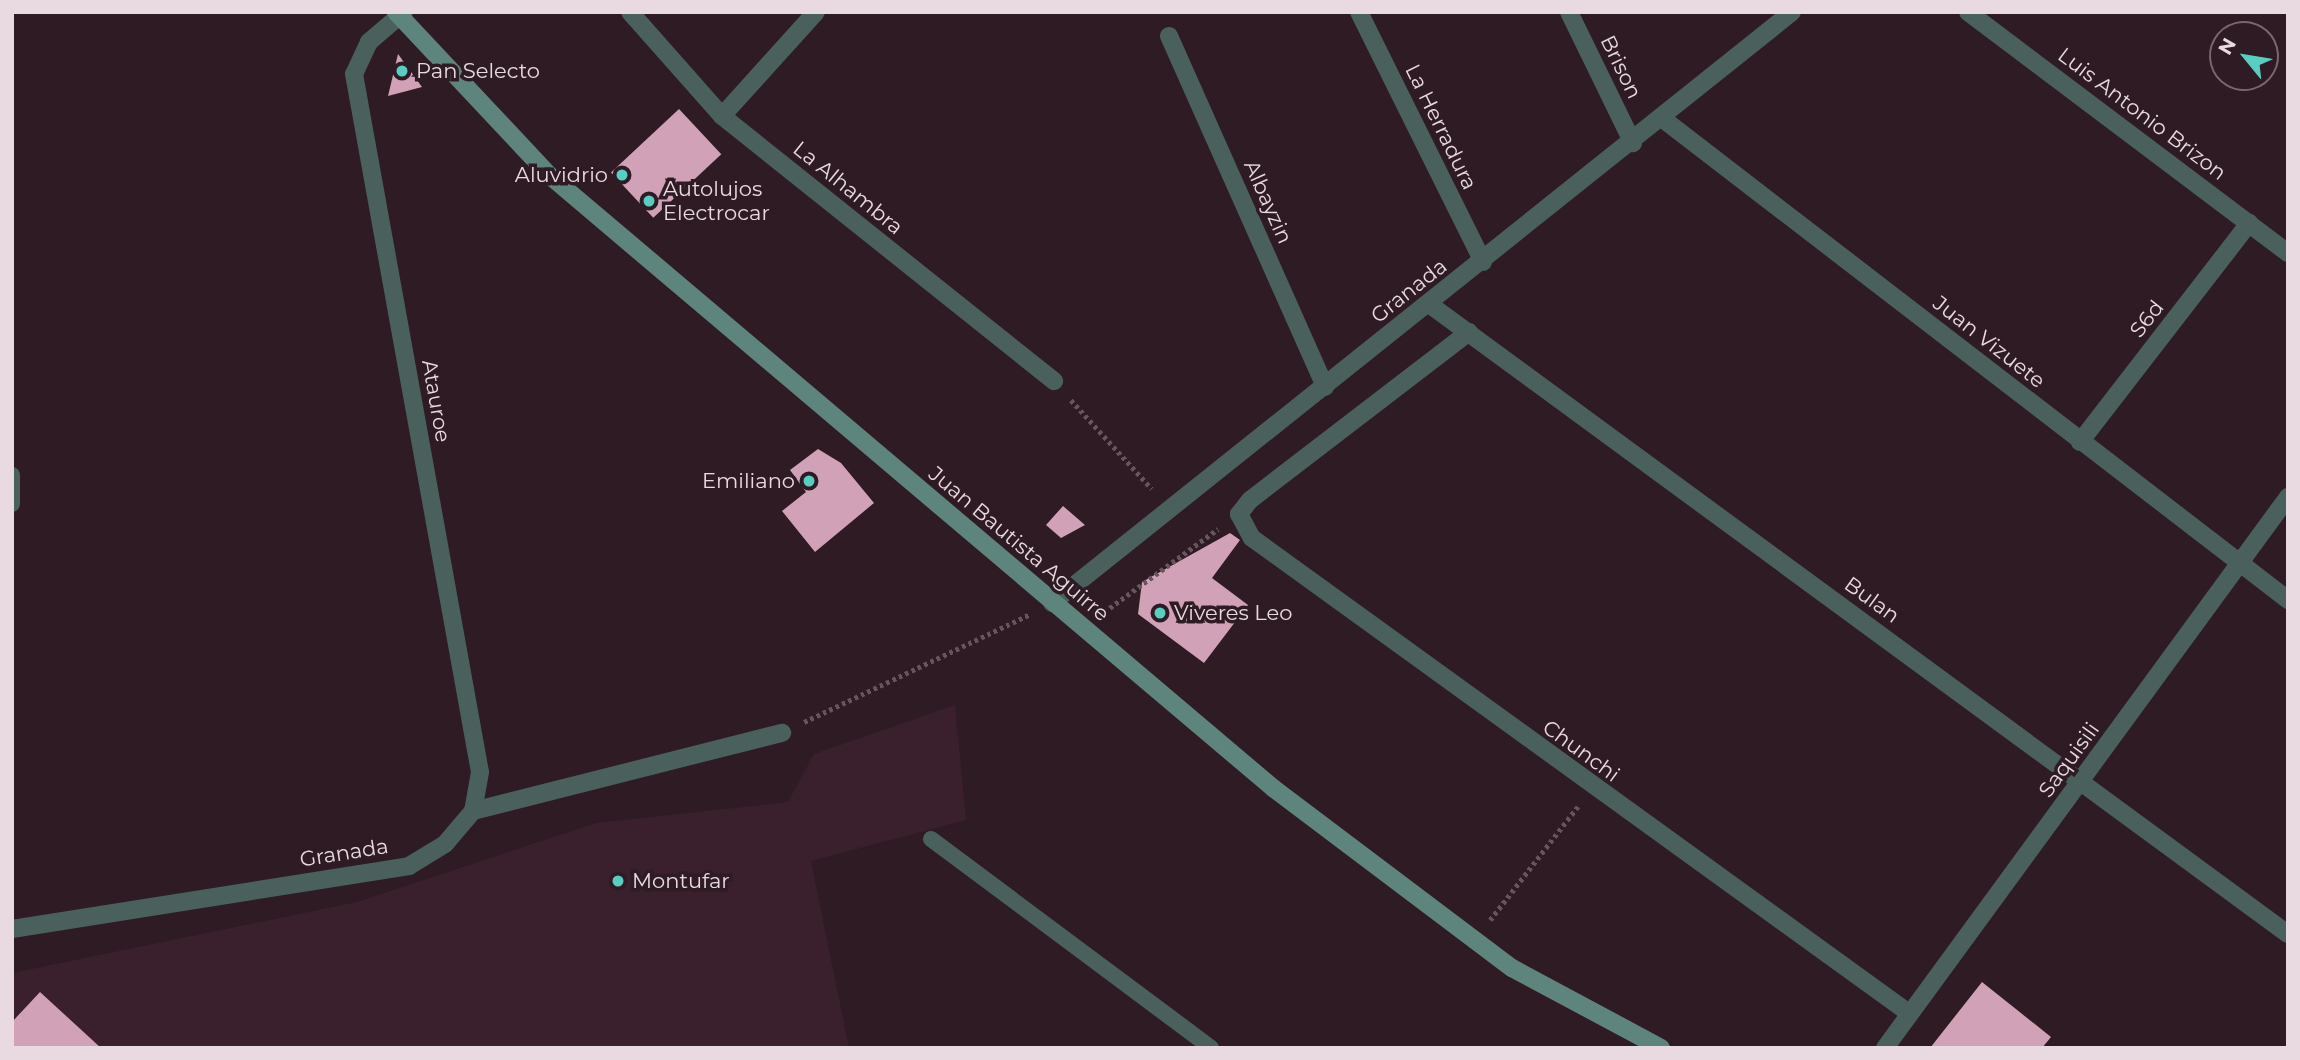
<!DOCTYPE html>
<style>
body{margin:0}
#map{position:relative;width:2300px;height:1060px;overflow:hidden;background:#2e1b24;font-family:Montserrat,sans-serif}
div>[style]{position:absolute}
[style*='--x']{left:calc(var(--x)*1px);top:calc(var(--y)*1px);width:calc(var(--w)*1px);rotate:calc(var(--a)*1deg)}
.built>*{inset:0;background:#3a202d}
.building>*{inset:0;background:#d0a1b7;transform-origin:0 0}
.path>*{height:4.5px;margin-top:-2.25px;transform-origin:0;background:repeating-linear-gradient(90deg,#67555d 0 3.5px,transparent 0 7px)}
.service>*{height:16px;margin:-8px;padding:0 8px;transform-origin:8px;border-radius:8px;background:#49605d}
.minor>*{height:18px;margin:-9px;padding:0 9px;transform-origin:9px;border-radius:9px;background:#49605d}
.secondary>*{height:18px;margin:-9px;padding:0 9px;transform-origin:9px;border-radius:9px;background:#5e847e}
.dots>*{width:19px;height:19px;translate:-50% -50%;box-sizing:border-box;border:4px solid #2e1b24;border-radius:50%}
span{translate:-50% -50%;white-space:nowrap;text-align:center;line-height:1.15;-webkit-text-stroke:7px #2e1b24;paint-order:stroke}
.street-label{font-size:21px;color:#e8dae0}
.poi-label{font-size:21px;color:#e8dae0}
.left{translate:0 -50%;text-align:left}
.right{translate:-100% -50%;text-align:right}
.frame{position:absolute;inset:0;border:14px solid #e8dae0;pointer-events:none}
.north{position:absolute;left:2209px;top:21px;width:70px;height:70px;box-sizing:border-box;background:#2e1b24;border:2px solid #78676f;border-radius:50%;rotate:300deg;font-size:19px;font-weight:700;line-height:28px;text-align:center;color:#e8dae0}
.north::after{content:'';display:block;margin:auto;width:24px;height:32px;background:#58cec0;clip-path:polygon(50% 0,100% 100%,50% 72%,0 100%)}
</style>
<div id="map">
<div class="built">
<i style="clip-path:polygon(955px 705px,966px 820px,811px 861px,849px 1048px,12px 1048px,12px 973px,357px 902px,596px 823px,788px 802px,814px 754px)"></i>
</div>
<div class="building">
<i style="clip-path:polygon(398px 54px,422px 87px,388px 96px)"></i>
<i style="left:679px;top:109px;width:62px;height:93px;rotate:47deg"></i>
<i style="clip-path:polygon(818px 449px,841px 463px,874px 503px,815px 552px,782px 511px,806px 492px,790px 470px)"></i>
<i style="clip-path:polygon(1063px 506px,1085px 525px,1061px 538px,1046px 525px)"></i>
<i style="clip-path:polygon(1230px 533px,1240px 540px,1212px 578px,1248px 605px,1204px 663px,1138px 614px,1142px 582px)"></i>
<i style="clip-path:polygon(1982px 982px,2051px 1037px,2042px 1048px,1930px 1048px)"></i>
<i style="clip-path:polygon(40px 992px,101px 1048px,12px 1048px,12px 1022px)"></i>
</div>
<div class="path">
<i style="--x:1071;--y:400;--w:120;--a:47.7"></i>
<i style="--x:1104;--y:612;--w:141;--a:-36.1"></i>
<i style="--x:804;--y:722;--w:250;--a:-25.5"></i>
<i style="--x:1490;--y:920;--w:145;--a:-52.3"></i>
</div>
<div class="service">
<i style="--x:12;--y:475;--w:29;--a:90"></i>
<i style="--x:931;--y:839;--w:349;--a:36.7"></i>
</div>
<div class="minor">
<i style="--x:404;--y:12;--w:46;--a:139.4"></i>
<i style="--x:369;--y:42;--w:35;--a:115"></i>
<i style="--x:354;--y:74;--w:709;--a:79.77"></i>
<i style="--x:480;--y:772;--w:40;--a:100"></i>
<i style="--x:630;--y:12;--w:139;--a:48.5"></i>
<i style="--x:722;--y:116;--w:425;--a:38.6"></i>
<i style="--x:1359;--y:12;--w:279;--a:63.6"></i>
<i style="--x:1569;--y:12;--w:146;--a:64"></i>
<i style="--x:1968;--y:12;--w:401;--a:37"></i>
<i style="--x:1169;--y:36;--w:384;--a:66"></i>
<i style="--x:722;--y:116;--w:140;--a:-47.9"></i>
<i style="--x:1663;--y:119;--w:789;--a:37.58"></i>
<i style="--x:1429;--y:304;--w:1065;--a:36.26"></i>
<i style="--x:1469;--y:332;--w:276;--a:142.5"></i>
<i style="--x:1250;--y:500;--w:18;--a:128"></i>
<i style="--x:1239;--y:514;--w:27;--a:62"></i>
<i style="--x:1252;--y:538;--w:811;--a:35.87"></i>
<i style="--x:2080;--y:442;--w:277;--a:-52.3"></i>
<i style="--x:1052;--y:603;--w:947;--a:-38.61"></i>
<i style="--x:12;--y:929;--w:402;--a:-9"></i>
<i style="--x:409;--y:866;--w:42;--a:-31.4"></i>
<i style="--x:445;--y:844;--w:43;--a:-49.7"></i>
<i style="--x:473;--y:811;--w:319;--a:-14.2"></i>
<i style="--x:1885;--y:1048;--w:683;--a:-53.82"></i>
</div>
<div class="secondary">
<i style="--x:396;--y:12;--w:224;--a:46.8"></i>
<i style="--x:549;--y:175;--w:949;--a:40.25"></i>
<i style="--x:1273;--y:788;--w:299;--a:37"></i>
<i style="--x:1512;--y:968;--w:169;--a:28.2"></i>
</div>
<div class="dots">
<i style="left:402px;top:71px;background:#58cec0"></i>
<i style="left:622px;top:175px;background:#58cec0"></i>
<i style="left:649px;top:201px;background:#58cec0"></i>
<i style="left:809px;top:481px;background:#58cec0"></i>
<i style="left:1160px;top:613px;background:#58cec0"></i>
<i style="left:618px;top:881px;background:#58cec0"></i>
</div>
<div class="street-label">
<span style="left:1621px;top:67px;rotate:64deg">Brison</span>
<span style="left:2142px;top:114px;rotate:37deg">Luis Antonio Brizon</span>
<span style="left:1441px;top:127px;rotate:64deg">La Herradura</span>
<span style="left:848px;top:188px;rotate:39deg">La Alhambra</span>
<span style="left:1268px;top:202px;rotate:66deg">Albayzin</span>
<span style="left:1409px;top:291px;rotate:-38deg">Granada</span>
<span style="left:2147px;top:319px;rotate:-52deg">S6d</span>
<span style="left:1989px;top:342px;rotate:38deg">Juan Vizuete</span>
<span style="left:436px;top:401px;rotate:80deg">Atauroe</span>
<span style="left:1019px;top:544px;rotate:40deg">Juan Bautista Aguirre</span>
<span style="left:1872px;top:600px;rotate:36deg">Bulan</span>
<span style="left:1581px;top:751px;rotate:36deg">Chunchi</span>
<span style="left:2069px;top:760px;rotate:-54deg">Saquisili</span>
<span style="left:344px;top:853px;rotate:-9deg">Granada</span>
</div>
<div class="poi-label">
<span class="left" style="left:416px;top:71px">Pan Selecto</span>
<span class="right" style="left:608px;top:175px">Aluvidrio</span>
<span class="left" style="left:663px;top:201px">Autolujos<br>Electrocar</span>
<span class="right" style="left:795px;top:481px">Emiliano</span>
<span class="left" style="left:1174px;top:613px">Viveres Leo</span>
<span class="left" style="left:632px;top:881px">Montufar</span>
</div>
<div class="frame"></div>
<div class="north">N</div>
</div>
